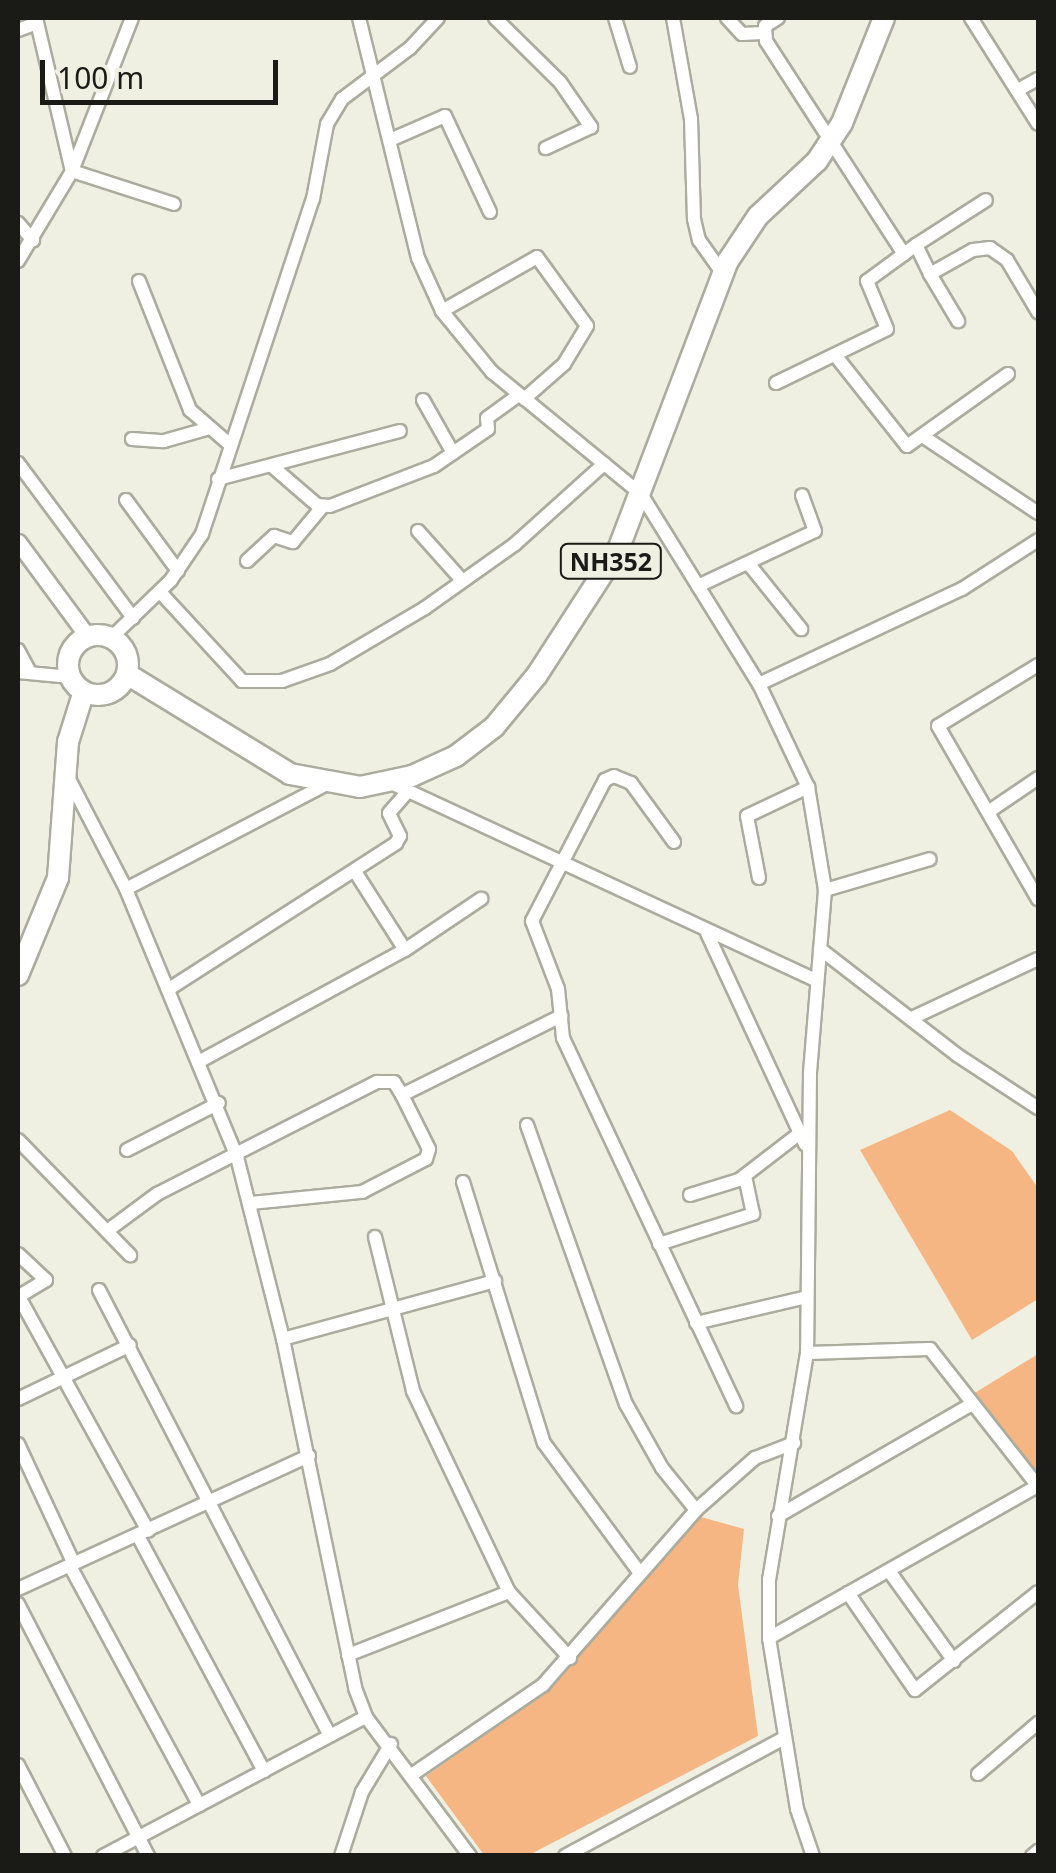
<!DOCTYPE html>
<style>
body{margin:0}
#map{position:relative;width:1056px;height:1873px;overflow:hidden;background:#eff0e1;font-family:"Noto Sans",sans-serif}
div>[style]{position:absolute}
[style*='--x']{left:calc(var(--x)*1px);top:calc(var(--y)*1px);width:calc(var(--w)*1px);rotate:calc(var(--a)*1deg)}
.green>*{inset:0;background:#f5b683}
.roads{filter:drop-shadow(2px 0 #abac9e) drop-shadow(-2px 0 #abac9e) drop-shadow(0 2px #abac9e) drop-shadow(0 -2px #abac9e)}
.minor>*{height:12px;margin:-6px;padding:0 6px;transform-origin:6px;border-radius:6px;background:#fff}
.tertiary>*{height:15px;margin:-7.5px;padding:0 7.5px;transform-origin:7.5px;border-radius:7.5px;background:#fff}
.trunk>*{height:20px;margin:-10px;padding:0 10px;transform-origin:10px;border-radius:10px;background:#fff}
.trunk>.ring{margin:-10px;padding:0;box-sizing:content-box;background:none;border:20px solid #fff;border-radius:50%}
span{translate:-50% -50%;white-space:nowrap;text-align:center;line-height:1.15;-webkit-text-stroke:9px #eff0e1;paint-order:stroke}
.shield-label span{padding:2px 8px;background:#eff0e1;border:2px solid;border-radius:8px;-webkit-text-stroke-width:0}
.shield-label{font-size:25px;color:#1a1b16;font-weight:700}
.frame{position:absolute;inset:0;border:20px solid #1a1b16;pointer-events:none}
.scale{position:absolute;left:40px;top:60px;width:238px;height:45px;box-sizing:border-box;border:5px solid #1a1b16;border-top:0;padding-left:12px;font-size:30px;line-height:35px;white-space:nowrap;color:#1a1b16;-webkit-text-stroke:8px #eff0e1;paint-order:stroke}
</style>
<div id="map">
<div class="green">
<i style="clip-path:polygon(950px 1110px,1012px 1151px,1038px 1188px,1038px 1299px,972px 1340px,860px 1150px)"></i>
<i style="clip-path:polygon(1038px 1354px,1038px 1475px,973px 1394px)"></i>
<i style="clip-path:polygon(701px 1517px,744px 1529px,738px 1585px,758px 1736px,529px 1855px,484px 1855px,426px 1776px,537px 1699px)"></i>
</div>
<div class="roads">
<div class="minor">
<i style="--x:36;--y:18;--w:157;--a:76.8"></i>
<i style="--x:72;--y:171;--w:107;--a:17.9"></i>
<i style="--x:359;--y:18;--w:247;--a:76.2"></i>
<i style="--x:418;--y:258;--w:58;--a:65.6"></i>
<i style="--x:442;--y:311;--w:79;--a:50.7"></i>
<i style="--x:492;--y:372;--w:193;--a:39.3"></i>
<i style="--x:641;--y:494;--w:224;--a:58.2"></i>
<i style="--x:759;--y:684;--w:114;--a:64.6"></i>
<i style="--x:808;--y:787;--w:104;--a:80.6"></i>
<i style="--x:825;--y:890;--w:185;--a:94.7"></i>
<i style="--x:810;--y:1074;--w:279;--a:90.6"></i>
<i style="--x:807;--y:1353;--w:229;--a:99.5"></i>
<i style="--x:769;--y:1579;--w:59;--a:90"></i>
<i style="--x:769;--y:1638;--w:173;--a:80.7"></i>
<i style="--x:797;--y:1809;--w:50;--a:71.2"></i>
<i style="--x:495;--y:18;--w:91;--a:44.6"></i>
<i style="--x:560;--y:82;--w:55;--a:55.4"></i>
<i style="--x:591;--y:127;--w:50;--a:155"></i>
<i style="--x:615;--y:18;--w:51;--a:73"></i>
<i style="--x:673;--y:18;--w:103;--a:79.9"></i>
<i style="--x:691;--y:119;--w:100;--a:88.3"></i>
<i style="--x:694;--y:219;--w:22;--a:77"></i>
<i style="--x:699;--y:240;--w:42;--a:54.8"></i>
<i style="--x:727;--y:18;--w:22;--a:47"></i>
<i style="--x:742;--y:34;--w:21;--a:-3"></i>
<i style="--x:778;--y:18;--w:15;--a:148"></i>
<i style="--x:765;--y:26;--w:15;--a:86"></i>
<i style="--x:766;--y:41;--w:254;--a:57.1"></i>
<i style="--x:904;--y:254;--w:15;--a:-37"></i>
<i style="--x:916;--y:245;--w:32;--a:64"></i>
<i style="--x:930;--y:274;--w:49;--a:-29.2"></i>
<i style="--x:973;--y:250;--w:17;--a:-7"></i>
<i style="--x:990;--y:248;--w:21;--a:35"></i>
<i style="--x:1007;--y:260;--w:61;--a:59.2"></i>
<i style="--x:971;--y:18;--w:125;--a:57.7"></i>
<i style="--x:18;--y:30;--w:20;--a:-20"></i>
<i style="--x:1018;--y:90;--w:23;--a:-29"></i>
<i style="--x:390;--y:140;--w:60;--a:-23.6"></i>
<i style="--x:445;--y:116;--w:106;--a:64.9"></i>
<i style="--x:18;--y:223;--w:23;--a:49"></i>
<i style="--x:916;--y:245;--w:83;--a:-32.7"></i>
<i style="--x:18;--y:261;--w:105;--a:-59"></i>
<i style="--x:72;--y:171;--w:164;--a:-68.6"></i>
<i style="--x:930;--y:274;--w:55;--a:59.2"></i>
<i style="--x:139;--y:281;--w:139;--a:68.4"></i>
<i style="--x:190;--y:410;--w:50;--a:41"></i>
<i style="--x:442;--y:311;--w:109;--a:-29.6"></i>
<i style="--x:537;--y:257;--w:85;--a:54.1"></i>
<i style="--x:587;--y:326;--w:44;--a:121.2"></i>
<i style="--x:564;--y:364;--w:53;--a:138.8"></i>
<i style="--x:835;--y:355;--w:116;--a:51.6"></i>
<i style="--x:907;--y:446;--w:124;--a:-35.5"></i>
<i style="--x:776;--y:383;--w:123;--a:-25.9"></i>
<i style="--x:887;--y:329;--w:52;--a:-112.6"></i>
<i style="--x:867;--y:281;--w:46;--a:-36.1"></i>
<i style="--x:423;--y:400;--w:61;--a:60.5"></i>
<i style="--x:924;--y:437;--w:137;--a:33.7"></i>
<i style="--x:132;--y:439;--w:32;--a:4"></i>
<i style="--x:164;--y:441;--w:44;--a:-15.9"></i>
<i style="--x:18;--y:463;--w:193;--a:53.4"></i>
<i style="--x:273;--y:467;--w:58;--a:40.8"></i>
<i style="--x:317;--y:505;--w:13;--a:4"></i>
<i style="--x:330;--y:506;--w:111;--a:-21"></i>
<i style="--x:434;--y:466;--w:65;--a:-34.4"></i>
<i style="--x:488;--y:429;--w:11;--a:-95"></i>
<i style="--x:487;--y:418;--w:39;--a:-36"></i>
<i style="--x:218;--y:479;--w:188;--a:-14.8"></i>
<i style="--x:126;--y:500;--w:88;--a:53.8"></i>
<i style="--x:418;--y:531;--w:63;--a:48.2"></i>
<i style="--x:247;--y:561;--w:37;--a:-43"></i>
<i style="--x:274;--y:536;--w:20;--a:18"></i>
<i style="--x:293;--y:542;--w:47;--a:-50.2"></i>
<i style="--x:748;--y:563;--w:85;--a:51.2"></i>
<i style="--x:698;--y:586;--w:129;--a:-25.2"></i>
<i style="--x:815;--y:531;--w:38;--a:-110"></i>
<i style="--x:160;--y:592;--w:121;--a:47.3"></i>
<i style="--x:242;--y:681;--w:40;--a:0"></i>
<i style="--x:282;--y:681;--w:51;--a:-19.5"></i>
<i style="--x:330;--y:664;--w:110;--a:-30.5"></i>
<i style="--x:425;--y:608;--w:110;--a:-35.4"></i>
<i style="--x:515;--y:544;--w:120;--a:-42"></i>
<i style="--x:111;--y:638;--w:83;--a:-44"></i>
<i style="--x:171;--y:580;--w:55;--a:-56"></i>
<i style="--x:202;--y:534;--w:353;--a:-71.7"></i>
<i style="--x:313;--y:199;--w:76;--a:-79.4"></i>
<i style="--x:327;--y:124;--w:29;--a:-59"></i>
<i style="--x:342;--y:99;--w:85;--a:-36.9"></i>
<i style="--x:410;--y:48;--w:41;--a:-47"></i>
<i style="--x:18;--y:650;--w:24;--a:62"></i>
<i style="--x:1038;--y:665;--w:117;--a:148.6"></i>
<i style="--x:938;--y:726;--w:200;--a:60"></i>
<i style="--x:18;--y:672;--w:53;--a:5.4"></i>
<i style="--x:759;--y:684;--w:224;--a:-25.1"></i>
<i style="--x:962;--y:589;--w:90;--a:-32.8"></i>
<i style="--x:69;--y:779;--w:124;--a:62.6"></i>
<i style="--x:126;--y:889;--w:290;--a:67.5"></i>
<i style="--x:237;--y:1157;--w:188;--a:75.8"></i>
<i style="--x:283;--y:1339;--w:356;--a:78.3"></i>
<i style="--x:355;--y:1688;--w:31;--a:69"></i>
<i style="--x:366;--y:1717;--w:174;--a:53.2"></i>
<i style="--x:389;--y:782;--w:472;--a:24.9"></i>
<i style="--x:991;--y:810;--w:57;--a:-34.2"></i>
<i style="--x:674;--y:842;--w:73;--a:-126.1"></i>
<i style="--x:631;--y:783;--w:18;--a:-158"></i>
<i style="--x:614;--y:776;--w:10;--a:156"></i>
<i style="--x:605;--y:780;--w:159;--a:117.4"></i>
<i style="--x:532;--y:921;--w:73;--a:69.1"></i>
<i style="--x:558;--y:989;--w:49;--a:84.2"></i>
<i style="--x:563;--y:1038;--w:407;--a:64.8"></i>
<i style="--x:356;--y:873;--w:91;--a:57.5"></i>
<i style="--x:759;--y:878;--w:63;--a:-101"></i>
<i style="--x:747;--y:816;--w:68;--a:-25.4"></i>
<i style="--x:126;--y:889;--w:231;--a:-27.6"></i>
<i style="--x:825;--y:890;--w:109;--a:-16.4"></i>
<i style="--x:707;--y:933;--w:233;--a:65.1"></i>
<i style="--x:820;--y:949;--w:173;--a:37.7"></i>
<i style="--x:957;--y:1055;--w:97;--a:33.2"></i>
<i style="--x:169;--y:989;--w:270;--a:-32.7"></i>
<i style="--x:396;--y:843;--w:8;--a:-60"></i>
<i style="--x:400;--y:836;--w:25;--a:-116"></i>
<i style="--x:389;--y:813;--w:28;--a:-49"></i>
<i style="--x:912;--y:1018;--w:139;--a:-25.1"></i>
<i style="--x:202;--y:1060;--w:231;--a:-28.5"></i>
<i style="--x:405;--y:950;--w:92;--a:-33.9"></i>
<i style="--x:527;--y:1125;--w:296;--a:70.5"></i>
<i style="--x:626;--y:1404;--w:73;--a:60.6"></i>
<i style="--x:662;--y:1468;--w:54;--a:51"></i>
<i style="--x:18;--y:1140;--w:161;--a:45.8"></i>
<i style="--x:127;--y:1150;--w:103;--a:-27.1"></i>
<i style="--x:463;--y:1182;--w:273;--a:72.8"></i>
<i style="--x:544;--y:1443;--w:162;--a:53.6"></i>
<i style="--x:690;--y:1195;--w:51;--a:-17"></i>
<i style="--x:739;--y:1180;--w:77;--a:-37.6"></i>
<i style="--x:251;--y:1203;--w:112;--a:-5.7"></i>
<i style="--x:362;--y:1192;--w:72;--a:-27.3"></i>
<i style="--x:426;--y:1159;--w:10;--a:-73"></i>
<i style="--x:429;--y:1149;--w:60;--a:-116.6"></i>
<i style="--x:107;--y:1231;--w:62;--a:-36.5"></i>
<i style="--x:157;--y:1194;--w:247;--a:-27"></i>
<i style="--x:377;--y:1082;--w:17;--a:0"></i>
<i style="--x:394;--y:1082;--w:15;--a:58"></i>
<i style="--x:402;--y:1095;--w:178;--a:-26.4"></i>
<i style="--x:375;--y:1237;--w:159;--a:76.1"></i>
<i style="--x:413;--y:1391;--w:223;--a:64.5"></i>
<i style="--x:509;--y:1592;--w:90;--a:47.3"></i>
<i style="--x:659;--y:1244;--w:99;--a:-17.7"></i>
<i style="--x:753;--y:1214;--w:39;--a:-102"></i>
<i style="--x:18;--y:1254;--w:38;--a:43"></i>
<i style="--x:46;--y:1280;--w:33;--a:149"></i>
<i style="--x:99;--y:1290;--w:502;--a:62.62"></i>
<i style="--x:19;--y:1297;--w:267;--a:61.1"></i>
<i style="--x:696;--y:1323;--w:114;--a:-13.2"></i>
<i style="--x:283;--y:1339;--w:220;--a:-15.3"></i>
<i style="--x:807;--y:1353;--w:123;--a:-1.9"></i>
<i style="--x:930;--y:1349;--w:174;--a:51.8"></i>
<i style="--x:18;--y:1399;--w:124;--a:-25.7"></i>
<i style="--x:18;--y:1444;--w:132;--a:65"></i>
<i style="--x:778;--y:1516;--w:224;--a:-30"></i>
<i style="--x:138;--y:1536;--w:267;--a:61.8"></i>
<i style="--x:70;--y:1566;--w:272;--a:61.6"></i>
<i style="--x:889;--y:1571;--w:111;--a:54.2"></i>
<i style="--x:18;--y:1589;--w:320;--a:-24.6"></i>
<i style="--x:848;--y:1593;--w:118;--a:55.4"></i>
<i style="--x:915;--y:1690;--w:157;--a:-38.5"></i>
<i style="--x:18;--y:1604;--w:284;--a:62.7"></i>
<i style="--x:769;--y:1638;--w:309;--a:-29.5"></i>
<i style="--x:348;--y:1655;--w:173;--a:-21.4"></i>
<i style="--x:18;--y:1765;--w:102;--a:62.7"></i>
<i style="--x:413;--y:1774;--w:158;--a:-34.4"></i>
<i style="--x:543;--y:1685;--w:232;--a:-48.8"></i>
<i style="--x:696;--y:1510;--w:79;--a:-41.4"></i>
<i style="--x:755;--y:1458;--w:42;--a:-21"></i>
<i style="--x:978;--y:1774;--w:79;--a:-40.4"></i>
<i style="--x:103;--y:1856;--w:297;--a:-27.9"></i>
<i style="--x:341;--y:1856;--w:67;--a:-71.8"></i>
<i style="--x:362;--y:1792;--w:56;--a:-58.9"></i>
<i style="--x:565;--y:1856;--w:249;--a:-28.3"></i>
<i style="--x:1032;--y:1856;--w:8;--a:-40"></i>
</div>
<div class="tertiary">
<i style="--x:18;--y:542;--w:118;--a:53.6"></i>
</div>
<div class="trunk">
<i class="ring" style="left:68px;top:635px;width:40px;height:40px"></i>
<i style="--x:127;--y:674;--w:191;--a:31.5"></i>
<i style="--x:290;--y:774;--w:71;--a:10.5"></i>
<i style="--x:360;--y:787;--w:53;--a:-11.9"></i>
<i style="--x:412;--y:776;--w:48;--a:-24.4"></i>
<i style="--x:456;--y:756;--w:48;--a:-37.3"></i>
<i style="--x:494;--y:727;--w:67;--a:-50.4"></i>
<i style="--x:537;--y:675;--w:149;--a:-57.1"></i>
<i style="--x:618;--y:550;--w:309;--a:-69.2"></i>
<i style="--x:728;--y:261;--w:54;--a:-56.3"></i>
<i style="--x:758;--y:216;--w:81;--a:-43"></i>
<i style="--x:817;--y:161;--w:45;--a:-56.7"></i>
<i style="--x:842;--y:123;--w:113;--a:-68.2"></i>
<i style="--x:18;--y:975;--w:105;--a:-67.6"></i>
<i style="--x:58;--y:878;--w:136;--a:-85.8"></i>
<i style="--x:68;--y:742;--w:53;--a:-72.6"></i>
</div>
</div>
<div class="shield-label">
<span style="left:611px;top:561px">NH352</span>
</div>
<div class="frame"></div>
<div class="scale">100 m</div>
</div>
